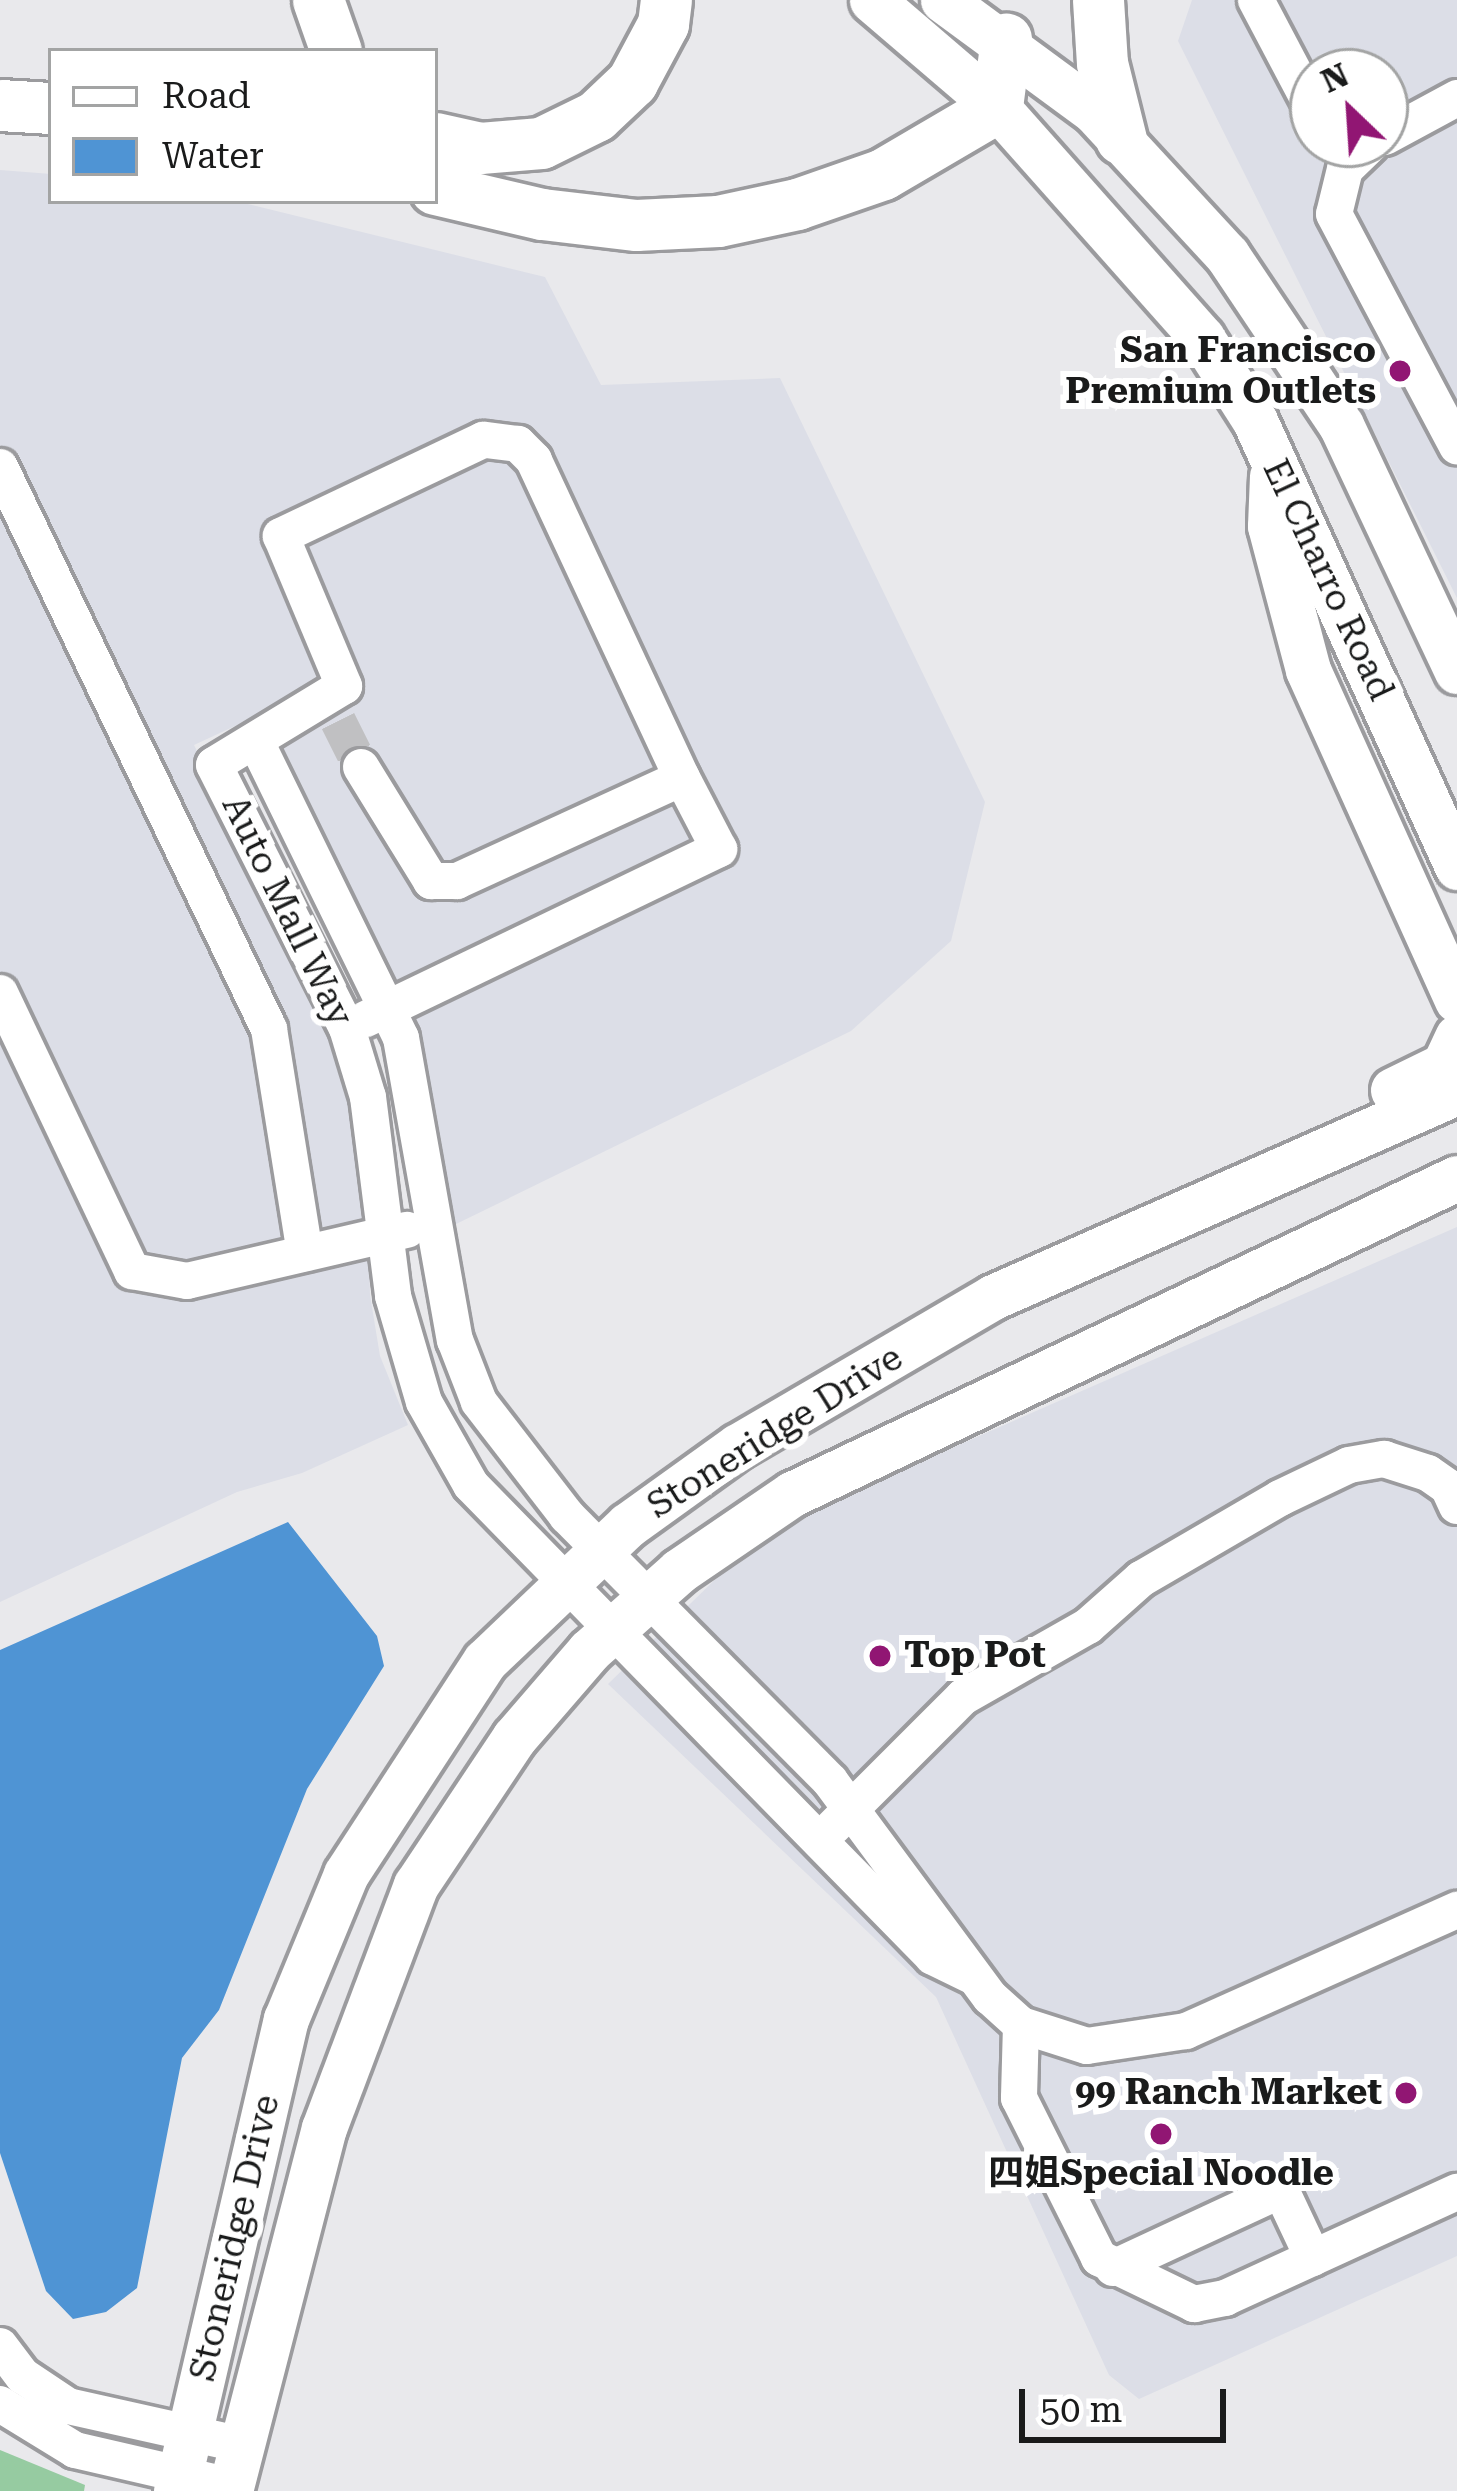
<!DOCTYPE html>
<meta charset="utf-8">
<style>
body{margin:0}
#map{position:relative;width:1457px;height:2491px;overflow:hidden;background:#e9e9ec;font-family:"Roboto Serif","Noto Sans SC",serif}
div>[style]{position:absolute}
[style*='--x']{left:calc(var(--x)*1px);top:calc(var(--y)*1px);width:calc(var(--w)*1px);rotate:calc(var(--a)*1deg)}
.built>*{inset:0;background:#dcdee7}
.green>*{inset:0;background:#96cba1}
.water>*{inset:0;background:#4f94d4}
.minor-tunnel>*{height:36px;margin-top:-18px;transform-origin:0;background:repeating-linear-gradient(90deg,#c0c0c2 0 36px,transparent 0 54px)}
.roads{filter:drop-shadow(3px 0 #9b9b9e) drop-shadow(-3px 0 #9b9b9e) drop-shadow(0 3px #9b9b9e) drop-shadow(0 -3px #9b9b9e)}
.minor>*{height:36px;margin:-18px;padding:0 18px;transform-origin:18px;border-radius:18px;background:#fff}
.major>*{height:45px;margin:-22.5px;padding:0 22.5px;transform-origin:22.5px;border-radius:22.5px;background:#fff}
.highway>*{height:51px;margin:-25.5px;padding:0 25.5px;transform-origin:25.5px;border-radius:25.5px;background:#fff}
.dots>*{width:33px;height:33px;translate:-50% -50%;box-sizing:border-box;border:6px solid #fff;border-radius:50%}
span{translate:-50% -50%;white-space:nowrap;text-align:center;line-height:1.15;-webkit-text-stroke:12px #fff;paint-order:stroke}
.poi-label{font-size:36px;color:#1a1b1b;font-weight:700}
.right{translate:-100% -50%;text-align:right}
.left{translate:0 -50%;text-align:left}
.street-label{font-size:36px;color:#1a1b1b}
.legend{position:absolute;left:48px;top:48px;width:390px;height:156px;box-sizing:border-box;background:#fff;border:3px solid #a3a4a4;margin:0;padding:15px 21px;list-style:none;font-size:36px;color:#1a1b1b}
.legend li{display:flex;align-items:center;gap:24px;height:60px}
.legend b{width:60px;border:3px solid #a3a4a4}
.north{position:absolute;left:1289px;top:48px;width:120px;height:120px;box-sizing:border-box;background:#fff;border:3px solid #a3a4a4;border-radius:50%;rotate:335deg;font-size:33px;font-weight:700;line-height:48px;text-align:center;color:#1a1b1b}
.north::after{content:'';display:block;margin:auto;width:42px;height:54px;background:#911673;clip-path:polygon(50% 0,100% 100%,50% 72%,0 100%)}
.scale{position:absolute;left:1019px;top:2389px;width:207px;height:54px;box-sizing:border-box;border:6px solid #1a1b1b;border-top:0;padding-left:15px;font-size:36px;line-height:42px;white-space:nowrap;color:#1a1b1b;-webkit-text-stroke:9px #fff;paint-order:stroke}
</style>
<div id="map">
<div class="built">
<i style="clip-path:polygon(evenodd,1192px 0,1457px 0,1457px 598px,1178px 41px,1192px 0,1313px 72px,1385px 72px,1385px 144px,1313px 144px,1313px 72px)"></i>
<i style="clip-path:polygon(0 170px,51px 174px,51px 201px,236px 201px,545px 277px,601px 385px,780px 378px,985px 802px,951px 941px,851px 1031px,454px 1225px,418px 1038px,263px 713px,194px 745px,337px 1039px,366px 1160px,370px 1295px,380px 1356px,408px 1425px,302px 1473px,237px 1492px,0 1602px)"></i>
<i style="clip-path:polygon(1457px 1227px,1457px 2256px,1139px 2399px,1109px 2375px,936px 1997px,608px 1684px,732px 1563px,837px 1498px)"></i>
</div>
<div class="green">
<i style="clip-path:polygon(0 2450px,85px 2485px,84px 2491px,0 2491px)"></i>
</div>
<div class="water">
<i style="clip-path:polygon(288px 1522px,377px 1636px,384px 1666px,307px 1789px,219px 2010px,182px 2058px,137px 2288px,106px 2312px,73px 2319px,46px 2291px,0 2153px,0 1650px)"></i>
</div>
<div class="minor-tunnel">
<i style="--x:338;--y:721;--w:51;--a:63.4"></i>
</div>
<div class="roads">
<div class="minor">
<i style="--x:1256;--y:0;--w:122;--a:62.2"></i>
<i style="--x:1385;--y:137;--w:82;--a:-28.4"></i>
<i style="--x:1371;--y:144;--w:36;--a:136"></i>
<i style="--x:1345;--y:169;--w:46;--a:103.7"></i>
<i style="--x:1334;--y:214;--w:263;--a:62.1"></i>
<i style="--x:0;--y:467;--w:623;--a:64.42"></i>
<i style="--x:269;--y:1029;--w:227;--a:80.9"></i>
<i style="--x:257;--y:744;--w:327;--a:63.9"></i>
<i style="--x:401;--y:1038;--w:307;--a:79.9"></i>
<i style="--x:455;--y:1340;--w:66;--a:68.8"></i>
<i style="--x:479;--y:1402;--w:144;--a:52.3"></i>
<i style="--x:567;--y:1516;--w:373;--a:45.2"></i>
<i style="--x:830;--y:1781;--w:269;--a:53.5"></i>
<i style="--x:990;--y:1997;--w:42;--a:42.1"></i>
<i style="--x:1021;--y:2025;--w:69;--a:17.7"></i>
<i style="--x:1087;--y:2046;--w:100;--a:-8.6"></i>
<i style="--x:1186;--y:2031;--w:297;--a:-24.1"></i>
<i style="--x:361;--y:767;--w:134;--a:58.4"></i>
<i style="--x:431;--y:881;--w:26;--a:0"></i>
<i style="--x:457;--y:881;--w:247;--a:-24.6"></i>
<i style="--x:682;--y:778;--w:351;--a:-115"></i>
<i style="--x:534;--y:460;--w:23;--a:-135"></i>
<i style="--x:518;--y:444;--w:35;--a:-173"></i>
<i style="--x:483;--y:440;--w:224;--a:154.6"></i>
<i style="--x:281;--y:536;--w:163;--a:67.2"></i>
<i style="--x:344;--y:686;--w:152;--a:148.7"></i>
<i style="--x:214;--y:765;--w:295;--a:63.2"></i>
<i style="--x:347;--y:1028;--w:72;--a:73.1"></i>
<i style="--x:368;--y:1097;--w:201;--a:82.8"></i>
<i style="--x:393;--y:1296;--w:110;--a:73.7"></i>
<i style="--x:424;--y:1402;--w:95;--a:60.5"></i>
<i style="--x:471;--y:1485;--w:660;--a:45.61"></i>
<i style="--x:933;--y:1957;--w:41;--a:25.9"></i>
<i style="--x:0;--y:993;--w:308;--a:64.6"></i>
<i style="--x:132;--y:1271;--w:56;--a:10.3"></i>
<i style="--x:187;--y:1281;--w:226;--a:-13.1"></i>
<i style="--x:366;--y:1019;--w:392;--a:-25.7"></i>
<i style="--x:719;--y:849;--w:80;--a:-117.5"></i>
<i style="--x:833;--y:1827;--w:184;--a:-45"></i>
<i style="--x:963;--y:1697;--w:144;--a:-29.6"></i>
<i style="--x:1088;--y:1626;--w:71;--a:-41.6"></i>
<i style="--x:1141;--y:1579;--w:161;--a:-30.2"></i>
<i style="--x:1280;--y:1498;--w:76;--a:-25.6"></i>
<i style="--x:1349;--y:1465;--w:36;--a:-10"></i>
<i style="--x:1384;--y:1459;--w:46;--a:17.7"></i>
<i style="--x:1428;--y:1473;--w:24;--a:35"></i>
<i style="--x:1448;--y:1487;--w:21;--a:65"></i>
<i style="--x:1021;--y:2025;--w:73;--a:91.6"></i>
<i style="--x:1019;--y:2098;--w:179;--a:63.4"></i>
<i style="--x:1099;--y:2258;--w:106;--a:25.8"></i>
<i style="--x:1194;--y:2304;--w:32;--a:-11"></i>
<i style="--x:1225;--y:2298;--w:255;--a:-24.6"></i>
<i style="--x:1113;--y:2268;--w:185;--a:-24.9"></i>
<i style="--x:1281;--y:2190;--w:75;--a:64.8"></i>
<i style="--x:0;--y:2346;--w:38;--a:53"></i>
<i style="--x:23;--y:2376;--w:54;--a:33.7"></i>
<i style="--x:68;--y:2406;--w:179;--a:12.6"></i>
<i style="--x:0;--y:2404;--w:88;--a:31.5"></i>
<i style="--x:75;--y:2450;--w:160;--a:13"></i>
</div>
<div class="major">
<i style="--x:872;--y:0;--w:165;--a:40.6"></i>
<i style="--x:997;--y:107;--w:309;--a:48.4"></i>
<i style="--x:1202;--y:338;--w:98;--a:57.4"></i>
<i style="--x:1255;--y:421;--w:490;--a:65.6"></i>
<i style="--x:943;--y:0;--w:187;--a:36.3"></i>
<i style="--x:1094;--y:111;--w:196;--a:47.3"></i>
<i style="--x:1227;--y:255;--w:205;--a:56.2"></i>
<i style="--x:1341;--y:425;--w:272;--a:64.8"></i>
<i style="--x:1272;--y:476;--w:50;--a:92.3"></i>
<i style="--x:1270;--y:526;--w:149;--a:75.2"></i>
<i style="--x:1308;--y:670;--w:362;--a:65.7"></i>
<i style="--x:1393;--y:1090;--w:57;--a:-26.1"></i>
<i style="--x:1444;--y:1065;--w:31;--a:-65"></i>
<i style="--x:176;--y:2491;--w:485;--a:-76.9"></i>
<i style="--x:286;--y:2019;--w:157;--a:-67.5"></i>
<i style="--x:346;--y:1874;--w:254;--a:-56.9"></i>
<i style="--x:485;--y:1661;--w:197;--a:-43.6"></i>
<i style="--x:628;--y:1525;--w:135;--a:-35.7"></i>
<i style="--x:738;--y:1446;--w:295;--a:-30.3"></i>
<i style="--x:993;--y:1297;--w:507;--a:-23.84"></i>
<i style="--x:230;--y:2491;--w:375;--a:-75.5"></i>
<i style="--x:324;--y:2128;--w:260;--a:-69.3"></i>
<i style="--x:416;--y:1885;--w:177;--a:-56.3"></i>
<i style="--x:514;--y:1738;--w:115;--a:-49.2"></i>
<i style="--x:589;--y:1651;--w:120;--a:-41.6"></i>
<i style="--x:679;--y:1571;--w:137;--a:-34.3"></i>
<i style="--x:792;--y:1494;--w:736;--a:-25.42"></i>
</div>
<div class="highway">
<i style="--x:318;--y:0;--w:54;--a:70.6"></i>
<i style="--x:1098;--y:0;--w:63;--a:86.4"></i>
<i style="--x:1102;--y:63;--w:78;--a:76"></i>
<i style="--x:0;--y:105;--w:51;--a:3.4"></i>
<i style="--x:435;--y:138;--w:46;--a:12.5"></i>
<i style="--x:480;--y:148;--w:61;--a:-4.7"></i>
<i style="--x:541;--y:143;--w:61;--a:-26.1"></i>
<i style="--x:596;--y:116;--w:50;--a:-43.4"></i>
<i style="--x:632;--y:82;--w:66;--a:-61.9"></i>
<i style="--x:663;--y:24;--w:24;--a:-83"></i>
<i style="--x:435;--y:189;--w:110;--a:13.2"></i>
<i style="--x:542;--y:214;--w:95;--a:6.7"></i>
<i style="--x:636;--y:225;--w:82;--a:-2.8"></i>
<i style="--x:718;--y:221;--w:81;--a:-12.1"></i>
<i style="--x:797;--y:204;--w:91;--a:-19.2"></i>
<i style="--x:883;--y:174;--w:132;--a:-30.4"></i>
<i style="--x:997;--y:107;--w:69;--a:-82.5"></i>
</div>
</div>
<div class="dots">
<i style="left:1400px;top:371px;background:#911673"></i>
<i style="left:880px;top:1656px;background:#911673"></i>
<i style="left:1406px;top:2093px;background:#911673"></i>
<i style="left:1161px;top:2134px;background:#911673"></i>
</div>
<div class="poi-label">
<span class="right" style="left:1376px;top:371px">San Francisco<br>Premium Outlets</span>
<span class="left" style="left:904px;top:1656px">Top Pot</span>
<span class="right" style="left:1382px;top:2093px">99 Ranch Market</span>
<span style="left:1161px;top:2174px">四姐Special Noodle</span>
</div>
<div class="street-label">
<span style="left:1328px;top:580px;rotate:65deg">El Charro Road</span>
<span style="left:287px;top:911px;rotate:64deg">Auto Mall Way</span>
<span style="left:775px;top:1432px;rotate:-32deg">Stoneridge Drive</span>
<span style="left:235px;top:2238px;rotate:-77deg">Stoneridge Drive</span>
</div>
<ul class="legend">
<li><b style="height:15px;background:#fff"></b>Road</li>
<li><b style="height:33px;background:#4f94d4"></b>Water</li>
</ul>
<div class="north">N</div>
<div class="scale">50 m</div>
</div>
